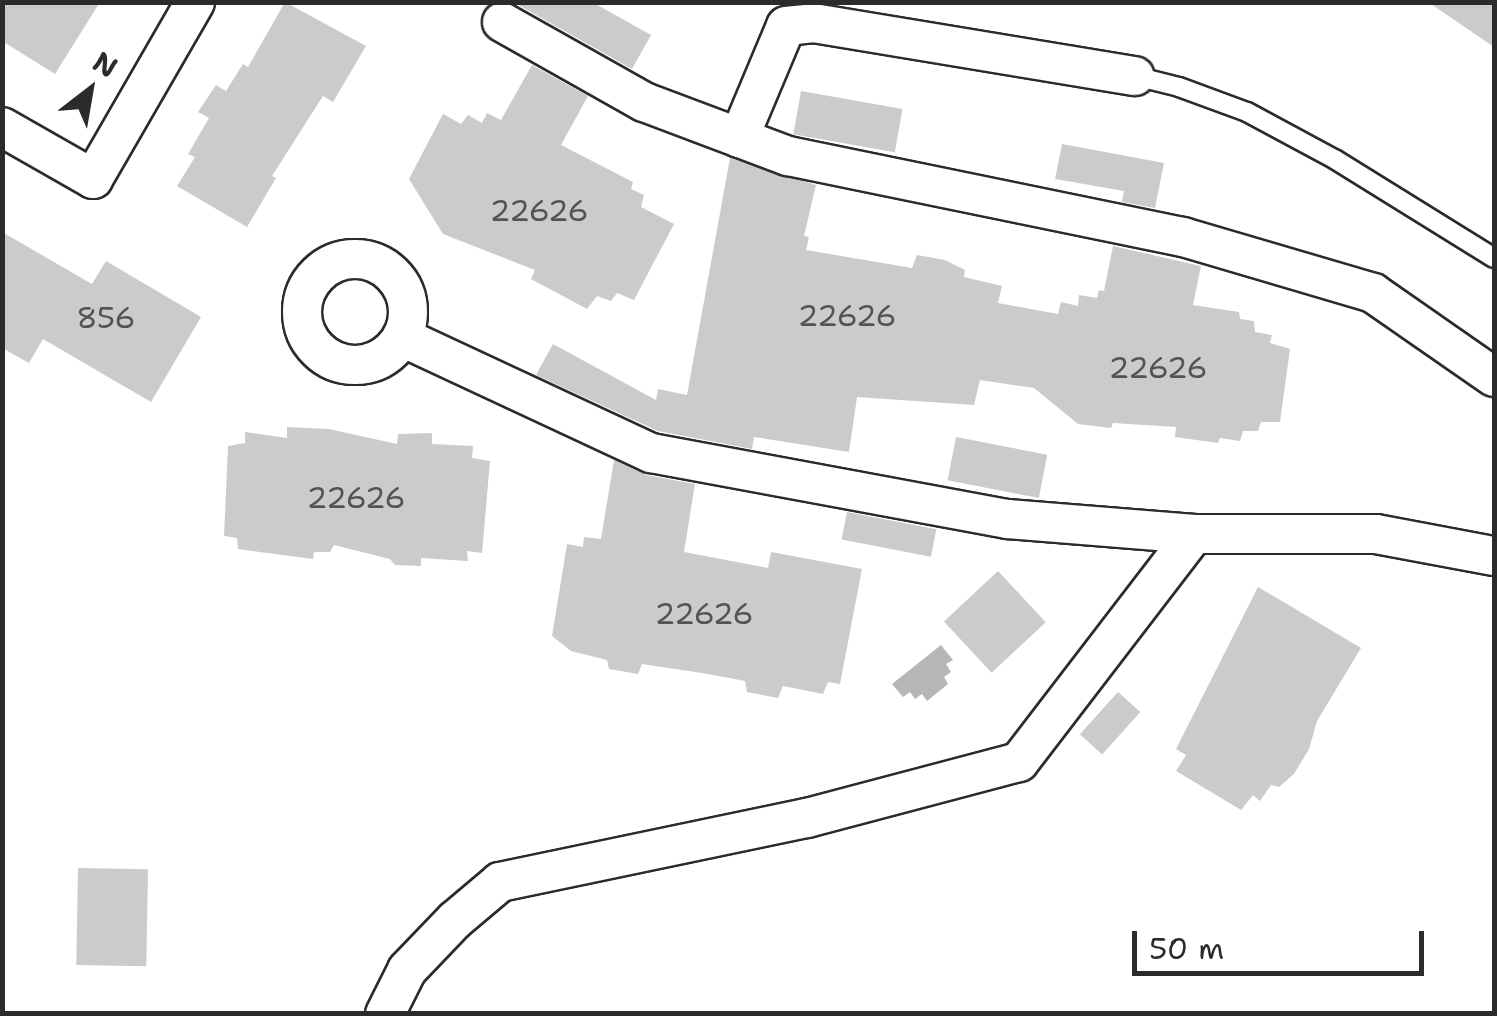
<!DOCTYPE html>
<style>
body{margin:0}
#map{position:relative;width:1497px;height:1016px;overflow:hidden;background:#fff;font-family:"Shantell Sans",sans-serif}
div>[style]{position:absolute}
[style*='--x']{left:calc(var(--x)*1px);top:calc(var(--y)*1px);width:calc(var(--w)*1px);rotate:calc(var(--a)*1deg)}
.water>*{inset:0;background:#b6b6b6}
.building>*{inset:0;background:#cbcbcb;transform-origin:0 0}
.roads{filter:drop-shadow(2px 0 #2b2b2b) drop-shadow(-2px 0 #2b2b2b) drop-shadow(0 2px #2b2b2b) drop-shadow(0 -2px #2b2b2b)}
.lane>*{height:18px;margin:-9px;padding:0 9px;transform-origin:9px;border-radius:9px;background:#fff}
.street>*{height:38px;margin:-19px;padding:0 19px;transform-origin:19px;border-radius:19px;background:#fff}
.street>.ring{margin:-19px;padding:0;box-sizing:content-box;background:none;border:38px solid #fff;border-radius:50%}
span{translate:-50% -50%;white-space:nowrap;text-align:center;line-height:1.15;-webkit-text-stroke:9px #fff;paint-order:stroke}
.number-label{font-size:30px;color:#535353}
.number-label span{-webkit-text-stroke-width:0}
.frame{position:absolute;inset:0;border:5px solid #2b2b2b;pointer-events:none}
.north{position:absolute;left:40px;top:40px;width:100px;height:100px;-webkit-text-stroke:8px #fff;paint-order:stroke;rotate:31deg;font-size:28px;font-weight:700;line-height:40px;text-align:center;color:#2b2b2b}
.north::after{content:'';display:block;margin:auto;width:35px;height:45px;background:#2b2b2b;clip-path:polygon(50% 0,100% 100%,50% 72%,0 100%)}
.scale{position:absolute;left:1132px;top:931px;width:292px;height:45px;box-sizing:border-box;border:5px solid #2b2b2b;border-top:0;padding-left:12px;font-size:30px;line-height:35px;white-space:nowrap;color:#2b2b2b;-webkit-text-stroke:8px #fff;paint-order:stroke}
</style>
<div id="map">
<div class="water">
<i style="clip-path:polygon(941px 645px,953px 660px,946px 664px,951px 672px,944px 677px,948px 684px,927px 701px,922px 694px,915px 699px,910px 692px,903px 697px,892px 684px)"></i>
</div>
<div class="building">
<i style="clip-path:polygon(2px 2px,100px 2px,55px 74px,2px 41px)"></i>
<i style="clip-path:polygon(285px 2px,366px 46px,333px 102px,323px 96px,272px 176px,276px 178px,247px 227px,177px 186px,195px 157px,188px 154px,209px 118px,198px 112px,216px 85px,226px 91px,243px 64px,248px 67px)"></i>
<i style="clip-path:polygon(513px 2px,592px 2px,651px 35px,632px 69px)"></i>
<i style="clip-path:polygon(1428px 2px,1494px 2px,1494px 47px)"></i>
<i style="clip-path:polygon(532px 65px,588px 96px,561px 145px,633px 182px,631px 189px,644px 195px,641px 207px,674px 224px,634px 300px,617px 293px,611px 301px,597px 296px,587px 309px,531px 279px,535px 270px,443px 234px,409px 179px,443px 114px,461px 124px,468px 115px,482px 123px,487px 113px,501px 120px)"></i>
<i style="left:801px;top:91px;width:103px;height:44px;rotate:10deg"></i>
<i style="clip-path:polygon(1062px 144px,1164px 163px,1155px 208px,1122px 202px,1124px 191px,1055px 179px)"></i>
<i style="clip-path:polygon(730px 158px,816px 185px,804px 236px,809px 237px,806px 250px,912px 268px,917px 255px,945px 260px,965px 270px,964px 277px,1002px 286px,998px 303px,1058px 314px,1061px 302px,1078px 306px,1079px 295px,1097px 298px,1099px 290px,1104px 291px,1113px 246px,1201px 266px,1193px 305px,1239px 312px,1240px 319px,1254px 321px,1255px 332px,1272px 335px,1270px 343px,1290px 349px,1280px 422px,1261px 422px,1258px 431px,1243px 431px,1240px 441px,1220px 438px,1218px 443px,1175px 437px,1176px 427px,1113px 423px,1111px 428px,1078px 424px,1034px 388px,980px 380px,974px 405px,857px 397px,849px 452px,754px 437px,752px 449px,658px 431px,536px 375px,553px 344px,656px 400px,658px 389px,687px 395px)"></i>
<i style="clip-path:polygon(2px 232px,92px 284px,106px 261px,201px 317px,151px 402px,43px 339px,29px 363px,2px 348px)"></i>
<i style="clip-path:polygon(287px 427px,329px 429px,397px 444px,398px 434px,432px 433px,432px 444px,473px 446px,472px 458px,490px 461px,482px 553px,467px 551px,468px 561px,421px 558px,421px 566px,395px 565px,390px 559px,334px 545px,330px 552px,314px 552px,313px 559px,238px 549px,237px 538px,224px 536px,228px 446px,245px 443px,245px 432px,287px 438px)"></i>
<i style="left:956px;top:437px;width:93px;height:44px;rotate:11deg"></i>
<i style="clip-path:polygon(614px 460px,646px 475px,695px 484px,684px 552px,768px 568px,771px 552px,862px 569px,840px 684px,828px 682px,823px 694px,783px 686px,778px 698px,747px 692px,745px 681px,702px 673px,642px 664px,638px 674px,609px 669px,607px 660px,571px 651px,552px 636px,567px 544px,583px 547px,584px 537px,601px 539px)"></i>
<i style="left:847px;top:512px;width:91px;height:28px;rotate:11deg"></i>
<i style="left:998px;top:571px;width:70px;height:74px;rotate:47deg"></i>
<i style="clip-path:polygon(1258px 587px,1361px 648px,1317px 721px,1309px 749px,1294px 774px,1279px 787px,1271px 785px,1260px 801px,1253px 795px,1241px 810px,1176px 771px,1186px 755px,1176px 749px)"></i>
<i style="left:1118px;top:692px;width:30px;height:57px;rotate:42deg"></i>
<i style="left:78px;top:868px;width:70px;height:97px;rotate:1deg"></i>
</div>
<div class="roads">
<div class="lane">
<i style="--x:1135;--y:76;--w:45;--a:14"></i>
<i style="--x:1179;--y:87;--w:72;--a:20.2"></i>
<i style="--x:1247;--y:112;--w:101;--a:28.3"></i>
<i style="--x:1336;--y:160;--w:186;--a:31.8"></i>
</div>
<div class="street">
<i style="--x:502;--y:22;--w:163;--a:29.4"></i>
<i style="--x:644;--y:102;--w:154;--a:20.6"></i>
<i style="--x:788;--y:156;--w:403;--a:11.6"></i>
<i style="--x:1183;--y:237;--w:198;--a:16.4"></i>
<i style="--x:1373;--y:293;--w:147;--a:34.8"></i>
<i style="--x:2;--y:127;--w:105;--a:29.7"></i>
<i style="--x:93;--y:179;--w:204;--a:-60"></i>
<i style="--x:739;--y:138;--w:121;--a:-67.2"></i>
<i style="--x:786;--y:26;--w:28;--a:-6"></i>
<i style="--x:814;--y:23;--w:325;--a:9.4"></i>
<i class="ring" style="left:302px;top:259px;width:68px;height:68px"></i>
<i style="--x:402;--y:337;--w:275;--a:25"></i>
<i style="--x:651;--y:453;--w:363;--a:10.5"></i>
<i style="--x:1008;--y:519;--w:187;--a:4.6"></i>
<i style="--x:385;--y:1014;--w:49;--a:-63.4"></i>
<i style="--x:407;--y:970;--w:69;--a:-46.2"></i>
<i style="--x:455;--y:920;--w:59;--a:-40.2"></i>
<i style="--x:500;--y:882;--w:314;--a:-11.8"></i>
<i style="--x:807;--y:818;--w:219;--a:-14.8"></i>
<i style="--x:1019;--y:762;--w:287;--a:-52.5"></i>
<i style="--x:1194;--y:534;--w:182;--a:0"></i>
<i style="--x:1376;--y:534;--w:120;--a:10.6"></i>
</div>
</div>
<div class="number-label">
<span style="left:539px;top:211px">22626</span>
<span style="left:847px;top:316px">22626</span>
<span style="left:106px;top:318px">856</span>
<span style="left:1158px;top:368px">22626</span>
<span style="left:356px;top:498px">22626</span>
<span style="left:704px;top:614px">22626</span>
</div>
<div class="frame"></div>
<div class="north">N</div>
<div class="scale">50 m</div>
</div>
